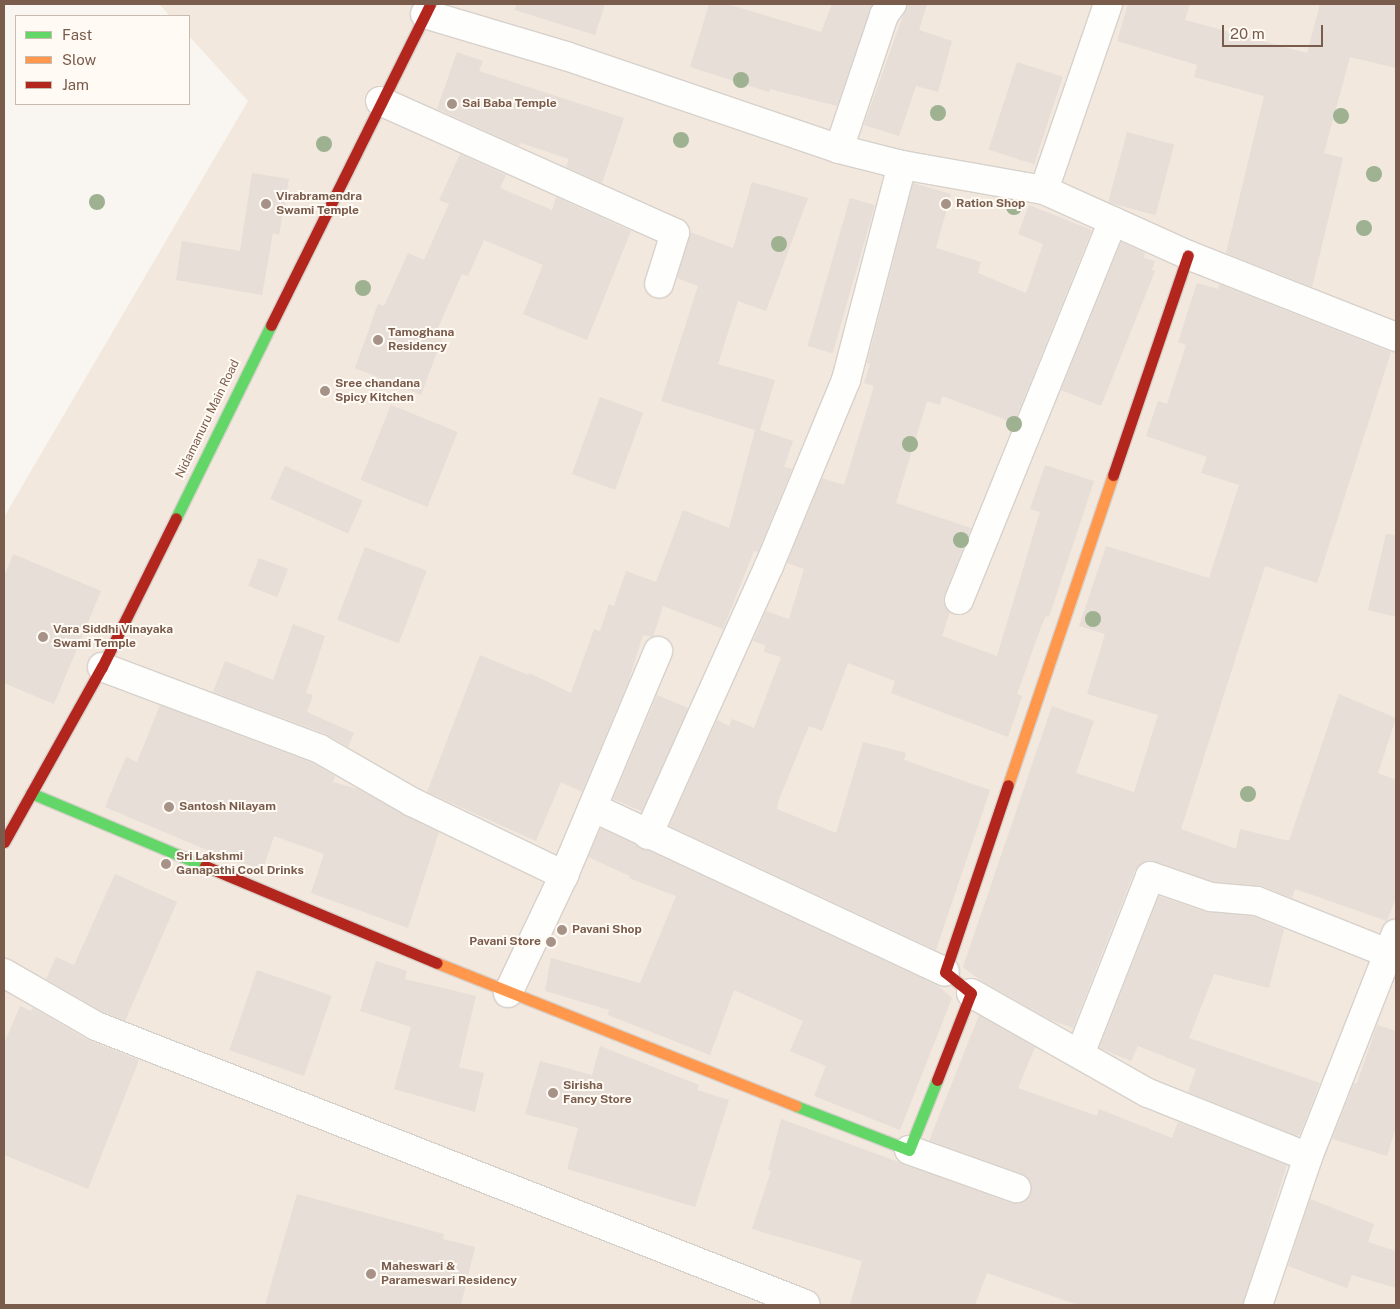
<!DOCTYPE html>
<style>
body{margin:0}
#map{position:relative;width:1400px;height:1309px;overflow:hidden;background:#f9f5f0;font-family:"Public Sans",sans-serif}
div>[style]{position:absolute}
[style*='--x']{left:calc(var(--x)*1px);top:calc(var(--y)*1px);width:calc(var(--w)*1px);rotate:calc(var(--a)*1deg)}
.residential>*{inset:0;background:#f2e8de}
.building>*{inset:0;background:#e6ded7;transform-origin:0 0}
.roads{filter:drop-shadow(1px 0 #d7d1cb) drop-shadow(-1px 0 #d7d1cb) drop-shadow(0 1px #d7d1cb) drop-shadow(0 -1px #d7d1cb)}
.street>*{height:28px;margin:-14px;padding:0 14px;transform-origin:14px;border-radius:14px;background:#fefefd}
.fast>*{height:11px;margin:-5.5px;padding:0 5.5px;transform-origin:5.5px;border-radius:5.5px;background:#63d668}
.slow>*{height:11px;margin:-5.5px;padding:0 5.5px;transform-origin:5.5px;border-radius:5.5px;background:#ff974d}
.jam>*{height:11px;margin:-5.5px;padding:0 5.5px;transform-origin:5.5px;border-radius:5.5px;background:#b3261e}
.trees>*{width:16px;height:16px;margin:-8px;border-radius:50%;background:#9eb190}
.dots>*{width:14px;height:14px;translate:-50% -50%;box-sizing:border-box;border:2px solid #fffaf3;border-radius:50%}
span{translate:-50% -50%;white-space:nowrap;text-align:center;line-height:1.15;-webkit-text-stroke:4px #fffaf3;paint-order:stroke}
.poi-label{font-size:12px;color:#7a5c4d;font-weight:700}
.left{translate:0 -50%;text-align:left}
.right{translate:-100% -50%;text-align:right}
.street-label{font-size:12px;color:#7a5c4d}
.frame{position:absolute;inset:0;border:5px solid #7a5c4d;pointer-events:none}
.legend{position:absolute;left:15px;top:15px;width:175px;height:90px;box-sizing:border-box;background:#fffaf3;border:1px solid #cabbb1;margin:0;padding:6px 9px;list-style:none;font-size:15px;color:#7a5c4d}
.legend li{display:flex;align-items:center;gap:10px;height:25px}
.legend b{width:25px;border:1px solid #cabbb1}
.scale{position:absolute;left:1222px;top:25px;width:101px;height:22px;box-sizing:border-box;border:2px solid #7a5c4d;border-top:0;padding-left:6px;font-size:15px;line-height:18px;white-space:nowrap;color:#7a5c4d;-webkit-text-stroke:4px #fffaf3;paint-order:stroke}
</style>
<div id="map">
<div class="residential">
<i style="clip-path:polygon(159px 4px,1396px 4px,1396px 1305px,4px 1305px,4px 517px,248px 101px,189px 36px,189px 16px,170px 16px)"></i>
</div>
<div class="building">
<i style="clip-path:polygon(516px 4px,605px 4px,595px 35px,515px 10px)"></i>
<i style="clip-path:polygon(709px 4px,727px 4px,821px 32px,832px 4px,873px 4px,837px 106px,770px 89px,769px 92px,690px 67px)"></i>
<i style="clip-path:polygon(907px 4px,927px 4px,919px 30px,952px 41px,938px 92px,916px 86px,899px 136px,864px 125px)"></i>
<i style="clip-path:polygon(1128px 4px,1190px 4px,1185px 20px,1307px 53px,1320px 4px,1396px 4px,1396px 68px,1350px 57px,1324px 153px,1343px 158px,1312px 287px,1226px 253px,1264px 96px,1194px 77px,1197px 65px,1117px 41px)"></i>
<i style="clip-path:polygon(457px 52px,483px 61px,479px 71px,624px 118px,602px 183px,566px 167px,569px 159px,521px 143px,519px 146px,437px 109px)"></i>
<i style="left:1017px;top:62px;width:48px;height:92px;rotate:18deg"></i>
<i style="left:1127px;top:132px;width:49px;height:73px;rotate:15deg"></i>
<i style="clip-path:polygon(460px 154px,506px 175px,500px 188px,552px 210px,556px 197px,631px 231px,587px 340px,523px 314px,543px 265px,484px 240px,468px 276px,462px 274px,438px 328px,445px 331px,421px 395px,355px 368px,378px 304px,384px 306px,408px 253px,424px 260px,449px 204px,439px 200px)"></i>
<i style="clip-path:polygon(252px 173px,289px 179px,279px 235px,273px 233px,262px 295px,176px 280px,182px 241px,240px 251px)"></i>
<i style="clip-path:polygon(752px 182px,808px 198px,766px 311px,738px 301px,718px 364px,775px 380px,760px 430px,793px 441px,784px 467px,792px 469px,758px 552px,754px 551px,723px 629px,663px 606px,653px 637px,643px 635px,628px 683px,582px 792px,561px 782px,536px 841px,427px 792px,480px 655px,528px 675px,529px 673px,571px 693px,594px 629px,600px 631px,609px 604px,614px 606px,626px 571px,656px 582px,683px 510px,729px 528px,755px 430px,661px 401px,698px 286px,677px 278px,690px 232px,733px 248px)"></i>
<i style="clip-path:polygon(913px 183px,951px 194px,936px 248px,981px 262px,978px 273px,1026px 293px,1043px 244px,1018px 234px,1029px 205px,1092px 230px,1014px 423px,942px 396px,940px 405px,927px 401px,896px 503px,971px 528px,945px 594px,944px 603px,950px 612px,942px 636px,997px 656px,1040px 512px,1030px 509px,1045px 465px,1094px 481px,1049px 617px,1046px 616px,1041px 627px,1017px 694px,1022px 696px,1008px 737px,891px 693px,895px 681px,848px 663px,822px 731px,809px 726px,778px 802px,777px 809px,836px 833px,863px 742px,906px 753px,904px 760px,990px 790px,936px 950px,669px 826px,717px 720px,729px 726px,732px 719px,754px 728px,781px 657px,764px 652px,765px 645px,753px 641px,766px 611px,789px 619px,804px 569px,787px 563px,822px 478px,844px 485px,874px 386px,864px 383px,870px 364px,867px 363px)"></i>
<i style="left:850px;top:198px;width:26px;height:154px;rotate:16deg"></i>
<i style="clip-path:polygon(1121px 242px,1145px 253px,1144px 258px,1155px 261px,1152px 270px,1155px 271px,1101px 406px,1061px 390px)"></i>
<i style="clip-path:polygon(1197px 283px,1218px 289px,1219px 284px,1391px 352px,1317px 583px,1265px 566px,1181px 829px,1236px 849px,1240px 829px,1289px 841px,1339px 694px,1396px 718px,1378px 773px,1396px 780px,1396px 898px,1387px 921px,1295px 889px,1292px 898px,1262px 886px,1214px 882px,1147px 861px,1135px 870px,1073px 1028px,1051px 1020px,980px 980px,963px 967px,1052px 706px,1094px 721px,1076px 773px,1134px 792px,1158px 715px,1087px 694px,1105px 634px,1079px 626px,1106px 546px,1209px 578px,1239px 485px,1201px 473px,1207px 457px,1146px 436px,1158px 401px,1167px 404px,1186px 345px,1178px 342px)"></i>
<i style="left:600px;top:397px;width:46px;height:82px;rotate:20deg"></i>
<i style="left:391px;top:405px;width:72px;height:81px;rotate:22deg"></i>
<i style="left:285px;top:466px;width:85px;height:36px;rotate:24deg"></i>
<i style="clip-path:polygon(1386px 534px,1396px 535px,1396px 617px,1368px 610px)"></i>
<i style="left:365px;top:547px;width:66px;height:78px;rotate:21deg"></i>
<i style="clip-path:polygon(13px 554px,101px 591px,54px 704px,4px 683px,4px 577px)"></i>
<i style="left:259px;top:558px;width:31px;height:30px;rotate:21deg"></i>
<i style="clip-path:polygon(293px 624px,325px 636px,306px 693px,313px 695px,307px 712px,354px 733px,348px 747px,326px 734px,213px 692px,225px 661px,273px 680px)"></i>
<i style="left:657px;top:695px;width:34px;height:113px;rotate:23deg"></i>
<i style="clip-path:polygon(160px 705px,313px 763px,335px 776px,333px 782px,358px 789px,439px 832px,408px 928px,311px 893px,324px 854px,274px 836px,263px 869px,228px 859px,105px 807px,126px 757px,137px 762px)"></i>
<i style="clip-path:polygon(601px 828px,937px 985px,952px 998px,900px 1130px,814px 1096px,826px 1066px,790px 1051px,803px 1021px,734px 990px,710px 1055px,608px 1015px,609px 1010px,545px 991px,551px 958px,640px 983px,676px 896px,629px 878px,630px 876px,588px 857px)"></i>
<i style="clip-path:polygon(115px 874px,177px 902px,125px 1021px,103px 1012px,46px 979px,56px 957px,74px 965px)"></i>
<i style="clip-path:polygon(1159px 896px,1206px 912px,1253px 916px,1284px 929px,1269px 988px,1214px 974px,1189px 1038px,1320px 1083px,1300px 1134px,1296px 1136px,1188px 1092px,1196px 1069px,1138px 1046px,1131px 1061px,1099px 1048px)"></i>
<i style="clip-path:polygon(376px 961px,407px 971px,405px 979px,476px 996px,459px 1067px,484px 1073px,475px 1112px,394px 1089px,411px 1027px,360px 1011px)"></i>
<i style="left:257px;top:970px;width:79px;height:85px;rotate:19deg"></i>
<i style="clip-path:polygon(20px 1006px,31px 1011px,33px 1008px,88px 1040px,139px 1060px,88px 1189px,4px 1155px,4px 1044px)"></i>
<i style="clip-path:polygon(979px 1015px,1035px 1047px,1018px 1088px,1097px 1116px,1099px 1109px,1172px 1138px,1178px 1122px,1287px 1165px,1243px 1305px,1078px 1305px,987px 1273px,975px 1305px,850px 1305px,862px 1261px,752px 1229px,771px 1171px,768px 1170px,781px 1119px,1011px 1203px,1026px 1200px,1031px 1185px,1022px 1174px,929px 1141px)"></i>
<i style="clip-path:polygon(1377px 1025px,1396px 1031px,1396px 1127px,1387px 1156px,1332px 1139px,1354px 1083px,1357px 1083px)"></i>
<i style="clip-path:polygon(600px 1046px,699px 1085px,697px 1090px,729px 1100px,695px 1207px,567px 1169px,578px 1128px,525px 1114px,540px 1061px,592px 1075px)"></i>
<i style="clip-path:polygon(297px 1194px,444px 1234px,443px 1239px,475px 1247px,461px 1305px,265px 1305px)"></i>
<i style="clip-path:polygon(1310px 1199px,1374px 1224px,1368px 1242px,1396px 1251px,1396px 1288px,1352px 1275px,1347px 1288px,1288px 1266px)"></i>
</div>
<div class="roads">
<div class="street">
<i style="--x:425;--y:14;--w:147;--a:16.6"></i>
<i style="--x:566;--y:56;--w:288;--a:18.8"></i>
<i style="--x:839;--y:149;--w:65;--a:14.3"></i>
<i style="--x:902;--y:165;--w:144;--a:10"></i>
<i style="--x:1044;--y:190;--w:158;--a:24.3"></i>
<i style="--x:1188;--y:255;--w:224;--a:21.5"></i>
<i style="--x:380;--y:101;--w:323;--a:24.1"></i>
<i style="--x:675;--y:233;--w:53;--a:107.4"></i>
<i style="--x:839;--y:149;--w:141;--a:-71.4"></i>
<i style="--x:884;--y:15;--w:14;--a:-54"></i>
<i style="--x:1044;--y:190;--w:197;--a:-71"></i>
<i style="--x:959;--y:600;--w:409;--a:-67.9"></i>
<i style="--x:102;--y:667;--w:233;--a:20.6"></i>
<i style="--x:320;--y:749;--w:106;--a:29.9"></i>
<i style="--x:412;--y:802;--w:169;--a:25.7"></i>
<i style="--x:564;--y:875;--w:243;--a:-67.2"></i>
<i style="--x:594;--y:808;--w:387;--a:25"></i>
<i style="--x:648;--y:835;--w:295;--a:-65.8"></i>
<i style="--x:769;--y:566;--w:201;--a:-67.5"></i>
<i style="--x:846;--y:380;--w:222;--a:-75.4"></i>
<i style="--x:4;--y:973;--w:106;--a:29.9"></i>
<i style="--x:96;--y:1026;--w:762;--a:21.41"></i>
<i style="--x:508;--y:993;--w:131;--a:-64.6"></i>
<i style="--x:971;--y:993;--w:203;--a:29.5"></i>
<i style="--x:1148;--y:1093;--w:172;--a:21.8"></i>
<i style="--x:1080;--y:1054;--w:191;--a:-68.5"></i>
<i style="--x:1150;--y:876;--w:65;--a:19"></i>
<i style="--x:1211;--y:897;--w:46;--a:5"></i>
<i style="--x:1257;--y:901;--w:141;--a:21.7"></i>
<i style="--x:909;--y:1150;--w:114;--a:19.6"></i>
<i style="--x:1258;--y:1305;--w:156;--a:-71.3"></i>
<i style="--x:1308;--y:1157;--w:240;--a:-68.5"></i>
</div>
<div class="fast">
<i style="--x:176;--y:518;--w:215;--a:-63.8"></i>
<i style="--x:31;--y:793;--w:189;--a:22.8"></i>
<i style="--x:796;--y:1106;--w:121;--a:21.3"></i>
<i style="--x:909;--y:1150;--w:75;--a:-68.2"></i>
</div>
<div class="slow">
<i style="--x:1008;--y:785;--w:327;--a:-71.3"></i>
<i style="--x:437;--y:963;--w:386;--a:21.7"></i>
</div>
<div class="jam">
<i style="--x:271;--y:325;--w:358;--a:-63.6"></i>
<i style="--x:1113;--y:475;--w:232;--a:-71.2"></i>
<i style="--x:4;--y:842;--w:201;--a:-60.8"></i>
<i style="--x:102;--y:667;--w:166;--a:-63.6"></i>
<i style="--x:205;--y:866;--w:251;--a:22.7"></i>
<i style="--x:937;--y:1080;--w:93;--a:-68.7"></i>
<i style="--x:971;--y:993;--w:33;--a:-141"></i>
<i style="--x:945;--y:972;--w:197;--a:-71.4"></i>
</div>
</div>
<div class="trees">
<i style="left:741px;top:80px"></i>
<i style="left:938px;top:113px"></i>
<i style="left:1341px;top:116px"></i>
<i style="left:681px;top:140px"></i>
<i style="left:324px;top:144px"></i>
<i style="left:1374px;top:174px"></i>
<i style="left:97px;top:202px"></i>
<i style="left:1014px;top:207px"></i>
<i style="left:1364px;top:228px"></i>
<i style="left:779px;top:244px"></i>
<i style="left:363px;top:288px"></i>
<i style="left:1014px;top:424px"></i>
<i style="left:910px;top:444px"></i>
<i style="left:961px;top:540px"></i>
<i style="left:1093px;top:619px"></i>
<i style="left:1248px;top:794px"></i>
</div>
<div class="dots">
<i style="left:452px;top:104px;background:#a69286"></i>
<i style="left:266px;top:204px;background:#a69286"></i>
<i style="left:946px;top:204px;background:#a69286"></i>
<i style="left:378px;top:340px;background:#a69286"></i>
<i style="left:325px;top:391px;background:#a69286"></i>
<i style="left:43px;top:637px;background:#a69286"></i>
<i style="left:169px;top:807px;background:#a69286"></i>
<i style="left:166px;top:864px;background:#a69286"></i>
<i style="left:562px;top:930px;background:#a69286"></i>
<i style="left:551px;top:942px;background:#a69286"></i>
<i style="left:553px;top:1093px;background:#a69286"></i>
<i style="left:371px;top:1274px;background:#a69286"></i>
</div>
<div class="poi-label">
<span class="left" style="left:462px;top:104px">Sai Baba Temple</span>
<span class="left" style="left:276px;top:204px">Virabramendra<br>Swami Temple</span>
<span class="left" style="left:956px;top:204px">Ration Shop</span>
<span class="left" style="left:388px;top:340px">Tamoghana<br>Residency</span>
<span class="left" style="left:335px;top:391px">Sree chandana<br>Spicy Kitchen</span>
<span class="left" style="left:53px;top:637px">Vara Siddhi Vinayaka<br>Swami Temple</span>
<span class="left" style="left:179px;top:807px">Santosh Nilayam</span>
<span class="left" style="left:176px;top:864px">Sri Lakshmi<br>Ganapathi Cool Drinks</span>
<span class="left" style="left:572px;top:930px">Pavani Shop</span>
<span class="right" style="left:541px;top:942px">Pavani Store</span>
<span class="left" style="left:563px;top:1093px">Sirisha<br>Fancy Store</span>
<span class="left" style="left:381px;top:1274px">Maheswari &amp;<br>Parameswari Residency</span>
</div>
<div class="street-label">
<span style="left:208px;top:419px;rotate:-64deg">Nidamanuru Main Road</span>
</div>
<div class="frame"></div>
<ul class="legend">
<li><b style="height:6px;background:#63d668"></b>Fast</li>
<li><b style="height:6px;background:#ff974d"></b>Slow</li>
<li><b style="height:6px;background:#b3261e"></b>Jam</li>
</ul>
<div class="scale">20 m</div>
</div>
